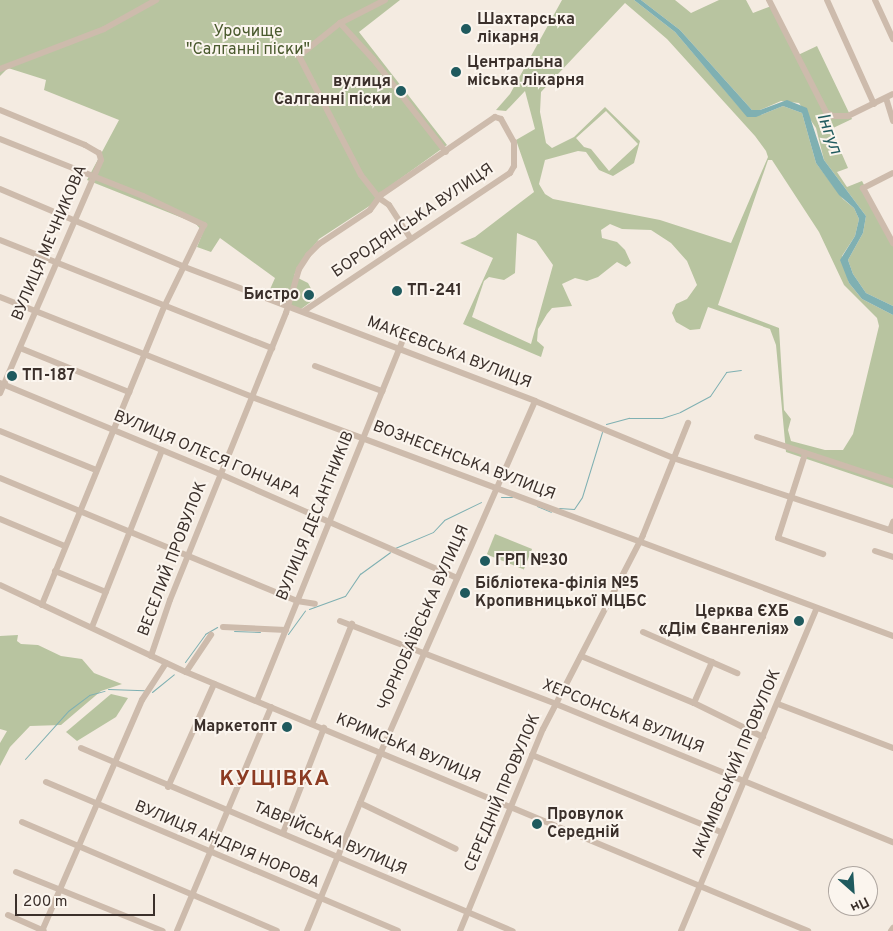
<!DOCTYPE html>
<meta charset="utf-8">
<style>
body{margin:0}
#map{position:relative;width:893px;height:931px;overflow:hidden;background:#f4ebe1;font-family:Overpass,sans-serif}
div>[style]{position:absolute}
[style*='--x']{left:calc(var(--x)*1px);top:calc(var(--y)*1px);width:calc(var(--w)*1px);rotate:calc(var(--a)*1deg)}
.green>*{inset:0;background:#b8c4a0;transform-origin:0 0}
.water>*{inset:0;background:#7fb0b2}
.stream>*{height:1px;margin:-0.5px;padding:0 0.5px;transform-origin:0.5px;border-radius:0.5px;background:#7fb0b2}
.minor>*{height:6px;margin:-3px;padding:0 3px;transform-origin:3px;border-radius:3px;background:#cdbbac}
.dots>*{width:14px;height:14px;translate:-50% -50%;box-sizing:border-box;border:2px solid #fbf5ee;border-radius:50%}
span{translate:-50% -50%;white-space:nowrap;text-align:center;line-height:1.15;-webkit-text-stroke:4px #fbf5ee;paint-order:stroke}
.poi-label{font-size:16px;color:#3b302b;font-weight:700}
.left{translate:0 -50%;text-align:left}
.right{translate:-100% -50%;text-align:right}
.park-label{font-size:16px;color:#4a5a2e}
.street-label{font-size:16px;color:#3b302b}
.water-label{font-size:18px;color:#1f5a5e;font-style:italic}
.district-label{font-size:21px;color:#8c3b22;font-weight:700;letter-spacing:1px}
.north{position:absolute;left:828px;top:866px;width:50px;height:50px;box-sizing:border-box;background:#fbf5ee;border:1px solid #aea6a0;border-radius:50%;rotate:154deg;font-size:14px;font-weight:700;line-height:20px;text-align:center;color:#3b302b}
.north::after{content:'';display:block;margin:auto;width:18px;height:22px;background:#1f5a5e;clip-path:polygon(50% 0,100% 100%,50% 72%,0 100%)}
.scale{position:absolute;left:15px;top:894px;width:140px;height:22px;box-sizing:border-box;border:2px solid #3b302b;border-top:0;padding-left:6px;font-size:15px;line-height:18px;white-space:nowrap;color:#3b302b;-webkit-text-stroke:4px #fbf5ee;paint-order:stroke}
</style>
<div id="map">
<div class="green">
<i style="clip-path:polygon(0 0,400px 0,359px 32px,447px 145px,379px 194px,371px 205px,319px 239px,298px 266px,294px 276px,308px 283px,316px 298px,301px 309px,267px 296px,275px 278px,220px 238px,211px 252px,197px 247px,203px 232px,195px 223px,87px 180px,119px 120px,44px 90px,46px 80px,8px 68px,0 76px)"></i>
<i style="clip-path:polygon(evenodd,562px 0,634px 0,675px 32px,739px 107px,761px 115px,783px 106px,802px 113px,816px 163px,843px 199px,854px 208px,859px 219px,855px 236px,842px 256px,849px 283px,862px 299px,893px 315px,893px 488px,786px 452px,776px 345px,770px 329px,708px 307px,700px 329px,690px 330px,676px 322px,672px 313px,676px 304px,687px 299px,697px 285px,687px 261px,671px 243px,651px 230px,622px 229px,610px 224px,601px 230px,602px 238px,617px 242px,625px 250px,631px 263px,626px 267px,617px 262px,598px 277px,587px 281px,575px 278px,562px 284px,572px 306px,552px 308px,547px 314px,538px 329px,537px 341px,544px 347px,541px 357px,463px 324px,493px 258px,460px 243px,475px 237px,534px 192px,516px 140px,535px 129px,525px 91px,506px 111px,496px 110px,510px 94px,562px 0,625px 3px,667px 39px,755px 136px,766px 151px,768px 157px,731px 243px,660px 220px,553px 199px,545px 194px,539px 184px,545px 160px,578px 151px,586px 152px,599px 170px,613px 176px,634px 163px,640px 141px,605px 107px,574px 137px,552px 148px,546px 143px,540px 112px,541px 92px,625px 3px,562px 0,606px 111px,638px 144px,609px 171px,591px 149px,584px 147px,576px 138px,606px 111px,562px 0,768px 160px,772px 160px,819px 232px,844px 285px,877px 318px,879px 326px,853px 434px,843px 450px,825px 450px,791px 441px,788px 430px,791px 419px,784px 410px,779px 328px,718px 305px,768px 160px,562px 0,517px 233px,536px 241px,553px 265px,531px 344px,472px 317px,484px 281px,489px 277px,504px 280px,515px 273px,517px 233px)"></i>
<i style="clip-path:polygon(641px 0,675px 0,691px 13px,719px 0,746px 0,753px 13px,774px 5px,798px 55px,817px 46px,852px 119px,831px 129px,848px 168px,837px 172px,847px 187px,862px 181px,893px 242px,893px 306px,866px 293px,853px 274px,848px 260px,863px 233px,866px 216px,824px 160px,816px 128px,799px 103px,781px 101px,760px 110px,752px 110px,680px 30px)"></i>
<i style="left:495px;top:534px;width:40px;height:22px;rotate:22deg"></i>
<i style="clip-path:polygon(18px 635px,17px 641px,21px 644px,38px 645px,61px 656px,82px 659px,94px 673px,122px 684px,101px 691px,61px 725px,30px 726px,10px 747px,0 766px,0 743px,7px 731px,0 729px,0 636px)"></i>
<i style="clip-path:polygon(111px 694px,128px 698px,116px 717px,77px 741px,66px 732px)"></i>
</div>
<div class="water">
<i style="clip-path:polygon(634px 0,641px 0,680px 30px,752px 110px,760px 110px,787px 100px,807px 108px,824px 160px,866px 216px,863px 233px,848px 260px,853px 274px,866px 293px,893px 306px,893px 315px,862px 299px,849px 283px,840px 260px,855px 236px,859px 219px,854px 208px,839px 195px,816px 163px,802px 113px,783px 106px,756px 117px,747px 117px,675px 32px)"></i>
</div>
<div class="stream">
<i style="--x:606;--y:424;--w:24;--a:-15"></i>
<i style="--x:629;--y:418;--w:33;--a:0"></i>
<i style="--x:662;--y:418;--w:19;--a:-18"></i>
<i style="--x:680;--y:412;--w:34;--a:-28"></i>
<i style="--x:710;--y:396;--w:29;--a:-56"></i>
<i style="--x:726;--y:372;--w:15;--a:-8"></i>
<i style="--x:501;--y:497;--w:11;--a:0"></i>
<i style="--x:537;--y:506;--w:15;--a:23"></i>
<i style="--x:559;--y:508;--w:15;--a:4"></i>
<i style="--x:574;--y:509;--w:14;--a:-56"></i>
<i style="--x:582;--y:497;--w:68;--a:-72.9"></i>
<i style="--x:395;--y:548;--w:41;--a:-22.8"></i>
<i style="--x:433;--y:532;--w:16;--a:-47"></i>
<i style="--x:444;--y:520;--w:41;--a:-25.9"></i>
<i style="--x:309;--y:609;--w:38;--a:-20"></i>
<i style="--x:345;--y:596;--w:27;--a:-56"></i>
<i style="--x:360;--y:574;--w:37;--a:-36"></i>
<i style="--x:234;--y:631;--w:26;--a:2"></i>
<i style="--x:288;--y:634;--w:29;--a:-54"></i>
<i style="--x:185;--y:662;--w:34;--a:-54"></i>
<i style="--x:205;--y:634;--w:14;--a:-30"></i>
<i style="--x:108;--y:689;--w:36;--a:2"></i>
<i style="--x:152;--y:692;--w:28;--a:-39"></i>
<i style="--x:25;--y:759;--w:64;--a:-48.1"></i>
<i style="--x:68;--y:711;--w:26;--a:-37"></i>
<i style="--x:89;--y:695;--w:16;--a:-15"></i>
</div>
<div class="minor">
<i style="--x:385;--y:0;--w:51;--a:152.9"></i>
<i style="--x:340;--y:23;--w:53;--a:141.2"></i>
<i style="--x:299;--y:56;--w:134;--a:62.5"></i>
<i style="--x:361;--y:175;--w:29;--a:52"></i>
<i style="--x:379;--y:198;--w:12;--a:35"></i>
<i style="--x:389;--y:205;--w:40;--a:57.1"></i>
<i style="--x:769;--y:0;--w:126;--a:63"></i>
<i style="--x:826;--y:112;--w:8;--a:30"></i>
<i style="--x:833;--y:116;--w:15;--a:0"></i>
<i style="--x:848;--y:116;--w:50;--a:-26.1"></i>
<i style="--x:827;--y:0;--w:114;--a:65.7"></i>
<i style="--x:875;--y:0;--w:43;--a:65.2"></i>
<i style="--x:340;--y:23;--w:49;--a:47.5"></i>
<i style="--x:373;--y:59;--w:118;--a:51.9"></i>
<i style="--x:0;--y:69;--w:111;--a:-21"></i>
<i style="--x:104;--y:29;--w:60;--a:-29.1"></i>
<i style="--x:886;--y:98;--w:24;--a:73"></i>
<i style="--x:0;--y:110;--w:92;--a:22.4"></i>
<i style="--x:85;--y:145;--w:16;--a:30"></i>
<i style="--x:99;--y:153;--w:7;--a:74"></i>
<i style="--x:101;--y:160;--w:254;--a:113.4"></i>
<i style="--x:0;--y:139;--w:154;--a:21.7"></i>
<i style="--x:143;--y:196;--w:68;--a:25.4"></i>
<i style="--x:204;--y:225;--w:91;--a:116"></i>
<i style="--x:164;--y:307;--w:322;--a:112.3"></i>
<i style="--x:893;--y:173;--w:34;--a:153"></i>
<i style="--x:863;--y:188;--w:63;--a:61.4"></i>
<i style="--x:0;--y:189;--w:198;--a:22.9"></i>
<i style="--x:182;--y:266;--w:378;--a:20.9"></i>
<i style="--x:535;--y:401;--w:149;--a:22.4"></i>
<i style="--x:673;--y:458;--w:232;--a:18.4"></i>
<i style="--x:0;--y:240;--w:293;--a:21.7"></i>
<i style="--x:0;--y:297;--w:271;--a:21.6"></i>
<i style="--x:252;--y:397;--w:684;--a:20.45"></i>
<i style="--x:20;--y:348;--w:118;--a:22"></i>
<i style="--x:315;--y:366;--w:72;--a:20.5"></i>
<i style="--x:0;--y:383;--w:238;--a:22.5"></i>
<i style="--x:220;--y:474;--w:259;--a:23.7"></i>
<i style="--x:0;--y:431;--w:104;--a:22.1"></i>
<i style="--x:757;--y:437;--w:143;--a:18.3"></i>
<i style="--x:805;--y:454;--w:88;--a:107.8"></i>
<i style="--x:778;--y:538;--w:48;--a:19.6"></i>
<i style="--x:0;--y:478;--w:321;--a:22.5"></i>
<i style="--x:297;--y:601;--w:18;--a:9"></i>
<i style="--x:0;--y:519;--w:70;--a:22.6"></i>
<i style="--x:890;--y:530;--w:9;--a:-69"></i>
<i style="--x:875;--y:551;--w:19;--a:18"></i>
<i style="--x:55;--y:571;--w:55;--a:22.4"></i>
<i style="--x:0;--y:585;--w:205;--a:25.1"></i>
<i style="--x:186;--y:672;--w:674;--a:22.61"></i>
<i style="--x:340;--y:621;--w:231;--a:21"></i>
<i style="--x:556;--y:704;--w:364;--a:22.3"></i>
<i style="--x:92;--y:627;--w:190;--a:-68.4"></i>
<i style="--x:223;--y:627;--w:63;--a:2.7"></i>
<i style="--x:643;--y:632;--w:103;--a:23.6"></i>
<i style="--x:151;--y:656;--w:59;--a:-71.3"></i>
<i style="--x:170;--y:600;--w:310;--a:-68"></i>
<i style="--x:286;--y:313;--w:46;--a:-73.5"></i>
<i style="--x:299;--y:269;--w:17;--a:-57"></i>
<i style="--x:308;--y:255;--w:16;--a:-45"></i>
<i style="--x:319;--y:244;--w:61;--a:-33.7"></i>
<i style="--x:370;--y:210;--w:19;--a:-54"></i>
<i style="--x:381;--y:195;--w:138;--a:-34.4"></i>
<i style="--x:495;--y:117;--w:6;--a:18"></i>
<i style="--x:501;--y:119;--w:26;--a:61"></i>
<i style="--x:514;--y:142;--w:24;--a:90"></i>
<i style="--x:514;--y:166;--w:8;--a:120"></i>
<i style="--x:510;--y:173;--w:248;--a:146.2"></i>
<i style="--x:581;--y:656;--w:122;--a:22.6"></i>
<i style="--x:694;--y:703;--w:77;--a:26.2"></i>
<i style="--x:186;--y:672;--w:45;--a:-56"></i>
<i style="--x:257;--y:701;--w:387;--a:-68"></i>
<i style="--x:694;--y:703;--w:45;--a:-66.3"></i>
<i style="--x:778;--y:704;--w:123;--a:20.9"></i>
<i style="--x:312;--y:724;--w:108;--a:-68.2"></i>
<i style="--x:81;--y:748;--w:469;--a:23"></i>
<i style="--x:532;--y:755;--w:204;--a:22.2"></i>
<i style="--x:46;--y:782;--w:382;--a:22.9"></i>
<i style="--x:168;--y:787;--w:113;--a:-65.9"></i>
<i style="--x:360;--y:803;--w:106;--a:25.6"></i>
<i style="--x:22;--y:822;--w:277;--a:23.1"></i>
<i style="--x:283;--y:833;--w:113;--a:-68.7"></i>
<i style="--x:16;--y:872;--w:158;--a:21.9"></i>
<i style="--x:8;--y:915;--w:39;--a:24"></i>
<i style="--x:42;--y:931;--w:252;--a:-66.6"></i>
<i style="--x:142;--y:700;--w:44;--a:-57"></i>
<i style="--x:177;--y:931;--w:243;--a:-67.2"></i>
<i style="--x:307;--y:931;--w:194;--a:-67.5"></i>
<i style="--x:381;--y:752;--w:383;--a:-66.3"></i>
<i style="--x:460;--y:931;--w:218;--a:-67.7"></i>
<i style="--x:543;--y:729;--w:218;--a:-62.7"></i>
<i style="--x:643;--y:535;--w:121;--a:-68.1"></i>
<i style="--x:681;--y:931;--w:350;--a:-67.2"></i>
<i style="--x:891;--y:931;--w:4;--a:-56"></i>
</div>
<div class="dots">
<i style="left:466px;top:29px;background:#1f5a5e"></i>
<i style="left:456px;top:72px;background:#1f5a5e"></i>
<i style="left:401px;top:91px;background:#1f5a5e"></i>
<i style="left:397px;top:291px;background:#1f5a5e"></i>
<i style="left:309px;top:295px;background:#1f5a5e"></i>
<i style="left:12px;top:376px;background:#1f5a5e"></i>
<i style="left:485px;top:561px;background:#1f5a5e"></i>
<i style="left:465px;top:593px;background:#1f5a5e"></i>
<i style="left:799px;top:621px;background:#1f5a5e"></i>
<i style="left:287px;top:727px;background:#1f5a5e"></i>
<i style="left:537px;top:824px;background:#1f5a5e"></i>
</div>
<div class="poi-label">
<span class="left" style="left:477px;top:29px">Шахтарська<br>лікарня</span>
<span class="left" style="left:467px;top:72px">Центральна<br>міська лікарня</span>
<span class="right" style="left:391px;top:91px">вулиця<br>Салганні піски</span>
<span class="left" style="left:407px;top:291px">ТП-241</span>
<span class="right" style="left:299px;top:295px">Бистро</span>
<span class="left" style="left:22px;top:376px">ТП-187</span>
<span class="left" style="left:495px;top:561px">ГРП №30</span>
<span class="left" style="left:475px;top:593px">Бібліотека-філія №5<br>Кропивницької МЦБС</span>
<span class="right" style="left:789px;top:621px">Церква ЄХБ<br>«Дім Євангелія»</span>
<span class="right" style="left:277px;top:727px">Маркетопт</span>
<span class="left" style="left:547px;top:824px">Провулок<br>Середній</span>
</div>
<div class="park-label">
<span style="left:248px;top:41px">Урочище<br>"Салганні піски"</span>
</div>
<div class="street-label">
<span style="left:413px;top:221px;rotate:-34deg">БОРОДЯНСЬКА ВУЛИЦЯ</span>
<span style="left:50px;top:243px;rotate:-67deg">ВУЛИЦЯ МЕЧНИКОВА</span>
<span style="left:449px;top:353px;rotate:21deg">МАКЕЄВСЬКА ВУЛИЦЯ</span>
<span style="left:207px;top:455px;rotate:23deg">ВУЛИЦЯ ОЛЕСЯ ГОНЧАРА</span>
<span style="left:464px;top:461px;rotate:21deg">ВОЗНЕСЕНСЬКА ВУЛИЦЯ</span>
<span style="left:316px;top:516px;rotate:-68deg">ВУЛИЦЯ ДЕСАНТНИКІВ</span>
<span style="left:173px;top:559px;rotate:-69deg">ВЕСЕЛИЙ ПРОВУЛОК</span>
<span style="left:424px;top:618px;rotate:-66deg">ЧОРНОБАЇВСЬКА ВУЛИЦЯ</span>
<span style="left:623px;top:717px;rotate:22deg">ХЕРСОНСЬКА ВУЛИЦЯ</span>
<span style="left:408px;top:749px;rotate:23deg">КРИМСЬКА ВУЛИЦЯ</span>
<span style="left:737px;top:764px;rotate:-67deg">АКИМІВСЬКИЙ ПРОВУЛОК</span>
<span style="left:503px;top:793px;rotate:-67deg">СЕРЕДНІЙ ПРОВУЛОК</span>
<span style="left:330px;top:839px;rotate:23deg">ТАВРІЙСЬКА ВУЛИЦЯ</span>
<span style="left:227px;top:845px;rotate:23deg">ВУЛИЦЯ АНДРІЯ НОРОВА</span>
</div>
<div class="water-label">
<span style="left:828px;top:134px;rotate:70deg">Інгул</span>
</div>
<div class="district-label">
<span style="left:275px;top:780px">КУЩІВКА</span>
</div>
<div class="north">Пн</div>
<div class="scale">200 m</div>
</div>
